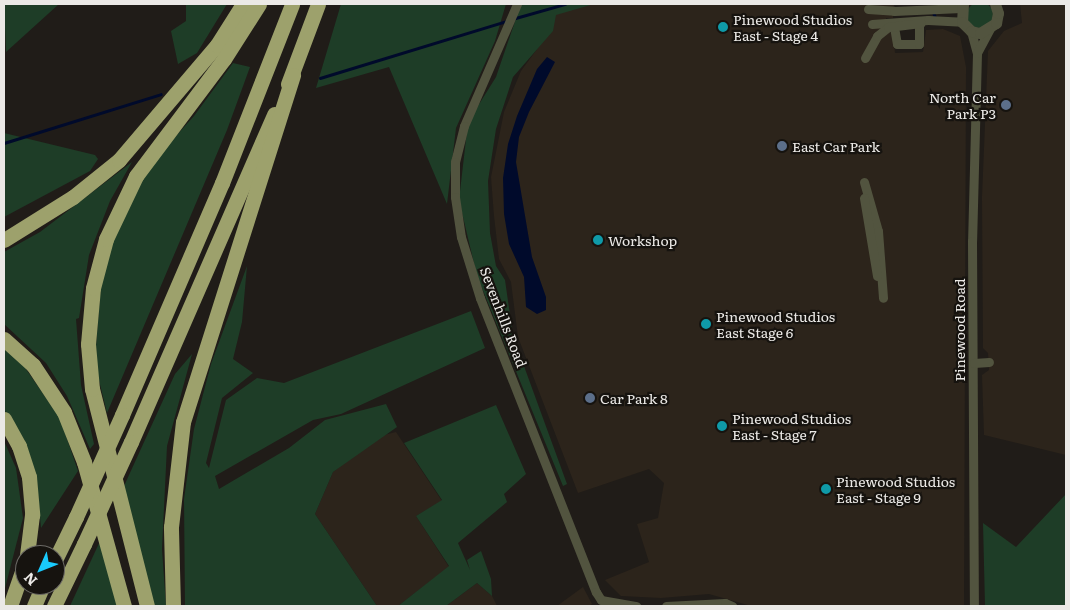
<!DOCTYPE html>
<style>
body{margin:0}
#map{position:relative;width:1070px;height:610px;overflow:hidden;background:#201c18;font-family:Literata,serif}
div>[style]{position:absolute}
[style*='--x']{left:calc(var(--x)*1px);top:calc(var(--y)*1px);width:calc(var(--w)*1px);rotate:calc(var(--a)*1deg)}
.built>*{inset:0;background:#2c241b}
.green>*{inset:0;background:#1e3d27}
.round{border-radius:50%}
.water>*{inset:0;background:#000a2b}
.stream>*{height:2.5px;margin:-1.25px;padding:0 1.25px;transform-origin:1.25px;border-radius:1.25px;background:#000a2b}
.minor>*{height:9px;margin:-4.5px;padding:0 4.5px;transform-origin:4.5px;border-radius:4.5px;background:#52543f}
.tertiary>*{height:11px;margin:-5.5px;padding:0 5.5px;transform-origin:5.5px;border-radius:5.5px;background:#52543f}
.motorway>*{height:15px;margin:-7.5px;padding:0 7.5px;transform-origin:7.5px;border-radius:7.5px;background:#9da16c}
.motorway-bridge>*{height:15px;margin:-7.5px;padding:0 7.5px;transform-origin:7.5px;border-radius:7.5px;background:#9da16c}
.dots>*{width:14px;height:14px;translate:-50% -50%;box-sizing:border-box;border:2px solid #16130f;border-radius:50%}
span{translate:-50% -50%;white-space:nowrap;text-align:center;line-height:1.15;-webkit-text-stroke:4.5px #16130f;paint-order:stroke}
.poi-label{font-size:14px;color:#ebe9e6}
.left{translate:0 -50%;text-align:left}
.right{translate:-100% -50%;text-align:right}
.street-label{font-size:14px;color:#ebe9e6}
.frame{position:absolute;inset:0;border:5px solid #ebe9e6;pointer-events:none}
.north{position:absolute;left:15px;top:545px;width:50px;height:50px;box-sizing:border-box;background:#16130f;border:1px solid #6b6965;border-radius:50%;rotate:226deg;font-size:14px;font-weight:700;line-height:20px;text-align:center;color:#ebe9e6}
.north::after{content:'';display:block;margin:auto;width:18px;height:22px;background:#19cafc;clip-path:polygon(50% 0,100% 100%,50% 72%,0 100%)}
</style>
<div id="map">
<div class="built">
<i style="clip-path:polygon(549px 4px,894px 4px,893px 18px,886px 18px,886px 21px,894px 40px,895px 53px,923px 52px,926px 30px,943px 29px,960px 36px,966px 67px,964px 606px,751px 606px,709px 594px,661px 598px,621px 596px,605px 580px,649px 562px,637px 524px,658px 518px,664px 483px,649px 469px,578px 493px,518px 337px,511px 282px,499px 259px,494px 216px,491px 177px,504px 112px,521px 71px,543px 41px)"></i>
<i style="clip-path:polygon(1020px 4px,1066px 4px,1066px 455px,984px 435px,982px 375px,989px 370px,988px 353px,983px 348px,982px 197px,988px 51px,1004px 31px,1022px 23px)"></i>
<i style="clip-path:polygon(396px 432px,442px 501px,416px 516px,449px 567px,398px 606px,377px 606px,315px 514px,333px 472px,380px 436px)"></i>
<i style="clip-path:polygon(477px 583px,492px 596px,497px 606px,446px 606px)"></i>
<i style="clip-path:polygon(583px 587px,592px 604px,589px 606px,557px 606px)"></i>
</div>
<div class="green">
<i class="round" style="left:967px;top:2px;width:26px;height:26px"></i>
<i style="clip-path:polygon(4px 4px,59px 4px,6px 52px)"></i>
<i style="clip-path:polygon(186px 4px,227px 4px,197px 53px,178px 64px,171px 31px,186px 21px)"></i>
<i style="clip-path:polygon(341px 4px,506px 4px,495px 41px,456px 128px,447px 204px,389px 67px,316px 88px)"></i>
<i style="clip-path:polygon(521px 4px,594px 4px,556px 15px,553px 31px,513px 77px,496px 129px,488px 181px,490px 233px,496px 266px,505px 280px,513px 336px,567px 484px,563px 486px,477px 276px,459px 200px,468px 122px,496px 77px)"></i>
<i style="clip-path:polygon(233px 63px,250px 67px,227px 130px,107px 413px,97px 372px,96px 346px,102px 272px,123px 214px,155px 159px,194px 116px)"></i>
<i style="clip-path:polygon(4px 133px,95px 155px,98px 159px,90px 171px,4px 217px)"></i>
<i style="clip-path:polygon(132px 162px,110px 201px,89px 255px,79px 318px,76px 319px,81px 385px,94px 444px,90px 449px,67px 396px,46px 363px,4px 324px,4px 252px,40px 232px)"></i>
<i style="clip-path:polygon(247px 266px,242px 322px,233px 359px,253px 373px,222px 398px,206px 463px,209px 468px,226px 400px,257px 378px,284px 383px,471px 311px,485px 348px,341px 414px,313px 420px,215px 476px,219px 489px,289px 448px,325px 420px,386px 404px,397px 427px,333px 472px,315px 514px,377px 606px,185px 606px,184px 499px,194px 429px,211px 364px)"></i>
<i style="clip-path:polygon(4px 348px,19px 359px,60px 418px,78px 471px,41px 528px,37px 483px,28px 454px,4px 409px)"></i>
<i style="clip-path:polygon(192px 354px,167px 446px,162px 549px,166px 606px,154px 606px,124px 486px,175px 374px)"></i>
<i style="clip-path:polygon(496px 405px,526px 474px,504px 494px,507px 502px,458px 543px,470px 570px,467px 560px,481px 551px,491px 579px,492px 596px,477px 583px,446px 606px,398px 606px,449px 566px,416px 516px,442px 500px,404px 443px)"></i>
<i style="clip-path:polygon(4px 441px,16px 468px,23px 518px,4px 592px)"></i>
<i style="clip-path:polygon(1066px 494px,1066px 606px,985px 606px,983px 523px,1016px 547px)"></i>
<i style="clip-path:polygon(101px 539px,117px 606px,70px 606px)"></i>
</div>
<div class="water">
<i style="clip-path:polygon(547px 57px,555px 62px,529px 112px,519px 137px,516px 162px,532px 257px,546px 297px,546px 310px,537px 314px,526px 307px,524px 277px,509px 244px,504px 214px,503px 178px,508px 144px,517px 116px,537px 69px)"></i>
</div>
<div class="stream">
<i style="--x:934;--y:14;--w:2;--a:63"></i>
<i style="--x:512;--y:19;--w:55;--a:-15.8"></i>
<i style="--x:320;--y:78;--w:195;--a:-17"></i>
<i style="--x:4;--y:143;--w:164;--a:-17.3"></i>
</div>
<div class="minor">
<i style="--x:517;--y:4;--w:133;--a:113.5"></i>
<i style="--x:464;--y:126;--w:37;--a:104"></i>
<i style="--x:455;--y:162;--w:35;--a:90"></i>
<i style="--x:455;--y:197;--w:40;--a:81.5"></i>
<i style="--x:461;--y:237;--w:64;--a:72.7"></i>
<i style="--x:480;--y:298;--w:316;--a:68.5"></i>
<i style="--x:596;--y:592;--w:9;--a:58"></i>
<i style="--x:601;--y:600;--w:36;--a:10"></i>
<i style="--x:868;--y:9;--w:26;--a:4"></i>
<i style="--x:894;--y:11;--w:67;--a:-2.6"></i>
<i style="--x:872;--y:24;--w:56;--a:-4.1"></i>
<i style="--x:928;--y:20;--w:34;--a:3"></i>
<i style="--x:894;--y:27;--w:17;--a:80"></i>
<i style="--x:897;--y:44;--w:22;--a:0"></i>
<i style="--x:919;--y:44;--w:20;--a:-90"></i>
<i style="--x:971;--y:31;--w:23;--a:75"></i>
<i style="--x:977;--y:53;--w:188;--a:91.5"></i>
<i style="--x:972;--y:241;--w:365;--a:89.7"></i>
<i style="--x:977;--y:53;--w:27;--a:-62"></i>
<i style="--x:865;--y:58;--w:25;--a:-61"></i>
<i style="--x:877;--y:36;--w:14;--a:-39"></i>
<i style="--x:888;--y:27;--w:33;--a:-7"></i>
<i style="--x:864;--y:182;--w:51;--a:74.1"></i>
<i style="--x:878;--y:231;--w:67;--a:85.7"></i>
<i style="--x:864;--y:198;--w:79;--a:80.5"></i>
<i style="--x:974;--y:363;--w:15;--a:-4"></i>
<i style="--x:666;--y:606;--w:59;--a:-2.9"></i>
<i style="--x:725;--y:603;--w:8;--a:23"></i>
</div>
<div class="tertiary">
<i style="--x:963;--y:4;--w:18;--a:93"></i>
<i style="--x:962;--y:22;--w:13;--a:45"></i>
<i style="--x:971;--y:31;--w:9;--a:13"></i>
<i style="--x:980;--y:33;--w:19;--a:-32"></i>
<i style="--x:996;--y:23;--w:10;--a:-79"></i>
<i style="--x:998;--y:13;--w:9;--a:-108"></i>
</div>
<div class="motorway">
<i style="--x:288;--y:84;--w:85;--a:-69.4"></i>
<i style="--x:4;--y:240;--w:81;--a:-31.9"></i>
<i style="--x:73;--y:197;--w:59;--a:-38.8"></i>
<i style="--x:119;--y:160;--w:151;--a:-49.6"></i>
<i style="--x:217;--y:45;--w:49;--a:-57.6"></i>
<i style="--x:4;--y:339;--w:39;--a:42"></i>
<i style="--x:33;--y:365;--w:56;--a:56.6"></i>
<i style="--x:64;--y:412;--w:54;--a:68.2"></i>
<i style="--x:84;--y:462;--w:149;--a:74.5"></i>
<i style="--x:122;--y:415;--w:253;--a:-66.7"></i>
<i style="--x:222;--y:183;--w:192;--a:-68.6"></i>
<i style="--x:4;--y:419;--w:31;--a:61"></i>
<i style="--x:19;--y:446;--w:33;--a:72"></i>
<i style="--x:29;--y:477;--w:38;--a:85"></i>
<i style="--x:32;--y:515;--w:40;--a:97.1"></i>
<i style="--x:131;--y:442;--w:358;--a:-66.4"></i>
<i style="--x:55;--y:560;--w:48;--a:-64"></i>
<i style="--x:10;--y:606;--w:46;--a:-70.8"></i>
<i style="--x:34;--y:606;--w:23;--a:-67"></i>
<i style="--x:54;--y:606;--w:69;--a:-64.2"></i>
<i style="--x:147;--y:606;--w:224;--a:-104.2"></i>
<i style="--x:92;--y:389;--w:45;--a:-95.1"></i>
<i style="--x:88;--y:344;--w:56;--a:-84.9"></i>
<i style="--x:93;--y:288;--w:51;--a:-75.1"></i>
<i style="--x:106;--y:239;--w:70;--a:-64.5"></i>
<i style="--x:136;--y:176;--w:146;--a:-53.1"></i>
<i style="--x:224;--y:59;--w:65;--a:-57.5"></i>
<i style="--x:173;--y:606;--w:79;--a:-91.5"></i>
<i style="--x:171;--y:527;--w:106;--a:-83.5"></i>
<i style="--x:183;--y:422;--w:364;--a:-72.4"></i>
</div>
<div class="motorway-bridge">
<i style="--x:76;--y:517;--w:112;--a:-65.7"></i>
<i style="--x:84;--y:544;--w:112;--a:-65.3"></i>
</div>
<div class="dots">
<i style="left:723px;top:27px;background:#0f9aa8"></i>
<i style="left:1006px;top:105px;background:#5c6f8a"></i>
<i style="left:782px;top:146px;background:#5c6f8a"></i>
<i style="left:598px;top:240px;background:#0f9aa8"></i>
<i style="left:706px;top:324px;background:#0f9aa8"></i>
<i style="left:590px;top:398px;background:#5c6f8a"></i>
<i style="left:722px;top:426px;background:#0f9aa8"></i>
<i style="left:826px;top:489px;background:#0f9aa8"></i>
</div>
<div class="poi-label">
<span class="left" style="left:733px;top:27px">Pinewood Studios<br>East - Stage 4</span>
<span class="right" style="left:996px;top:105px">North Car<br>Park P3</span>
<span class="left" style="left:792px;top:146px">East Car Park</span>
<span class="left" style="left:608px;top:240px">Workshop</span>
<span class="left" style="left:716px;top:324px">Pinewood Studios<br>East Stage 6</span>
<span class="left" style="left:600px;top:398px">Car Park 8</span>
<span class="left" style="left:732px;top:426px">Pinewood Studios<br>East - Stage 7</span>
<span class="left" style="left:836px;top:489px">Pinewood Studios<br>East - Stage 9</span>
</div>
<div class="street-label">
<span style="left:504px;top:317px;rotate:69deg">Sevenhills Road</span>
<span style="left:959px;top:330px;rotate:-90deg">Pinewood Road</span>
</div>
<div class="frame"></div>
<div class="north">N</div>
</div>
